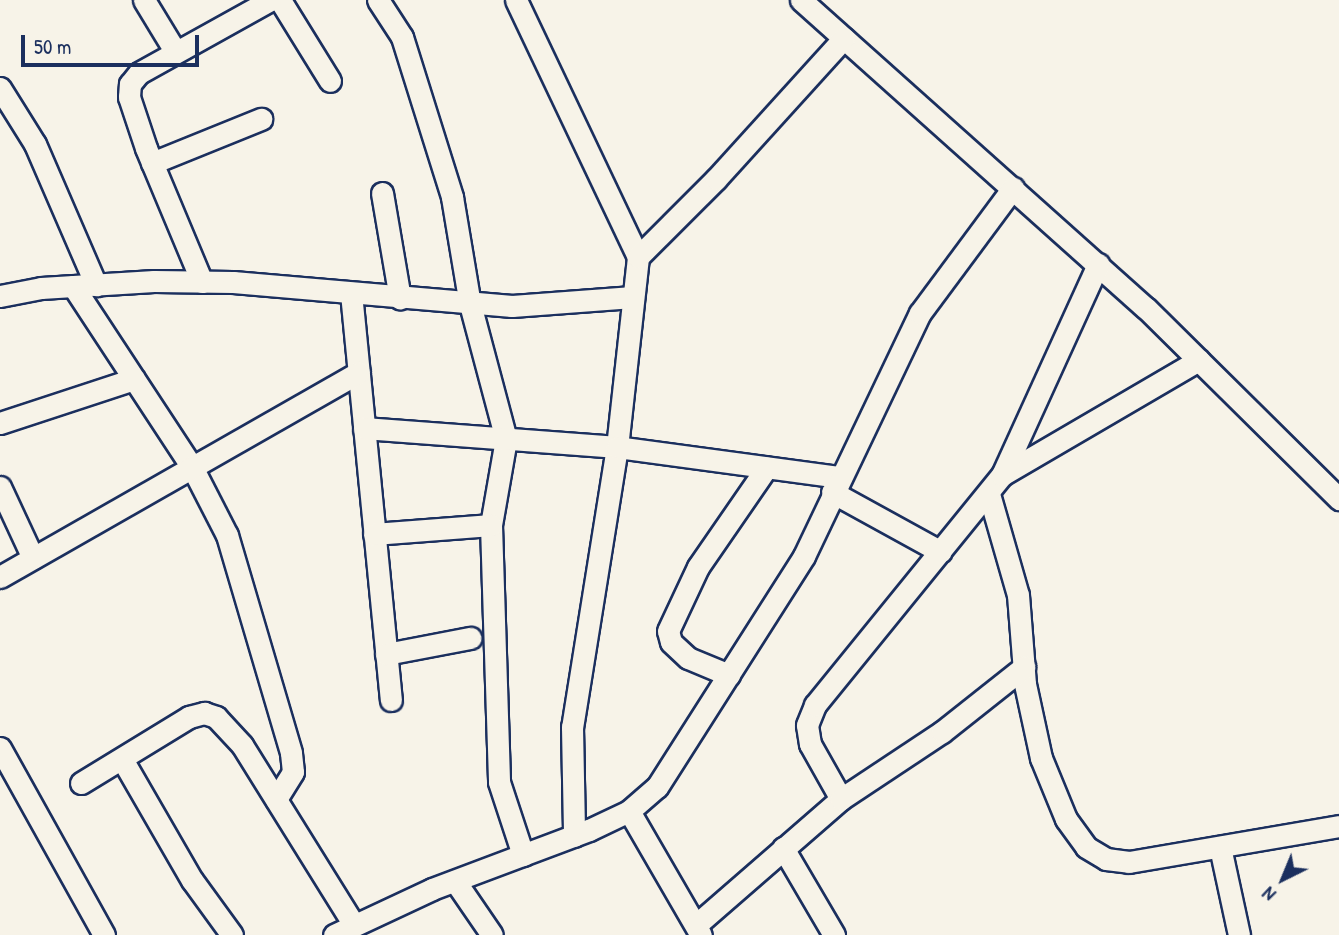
<!DOCTYPE html>
<style>
body{margin:0}
#map{position:relative;width:1339px;height:935px;overflow:hidden;background:#f7f3e8;font-family:"Patrick Hand",sans-serif}
div>[style]{position:absolute}
[style*='--x']{left:calc(var(--x)*1px);top:calc(var(--y)*1px);width:calc(var(--w)*1px);rotate:calc(var(--a)*1deg)}
.roads{filter:drop-shadow(2px 0 #1b2f5e) drop-shadow(-2px 0 #1b2f5e) drop-shadow(0 2px #1b2f5e) drop-shadow(0 -2px #1b2f5e)}
.street>*{height:21px;margin:-10.5px;padding:0 10.5px;transform-origin:10.5px;border-radius:10.5px;background:#f7f3e8}
span{translate:-50% -50%;white-space:nowrap;text-align:center;line-height:1.15;-webkit-text-stroke:7px #f7f3e8;paint-order:stroke}
.north{position:absolute;left:1248px;top:844px;width:70px;height:70px;-webkit-text-stroke:5px #f7f3e8;paint-order:stroke;rotate:223deg;font-size:19px;font-weight:700;line-height:28px;text-align:center;color:#1b2f5e}
.north::after{content:'';display:block;margin:auto;width:24px;height:32px;background:#1b2f5e;clip-path:polygon(50% 0,100% 100%,50% 72%,0 100%)}
.scale{position:absolute;left:21px;top:35px;width:178px;height:32px;box-sizing:border-box;border:4px solid #1b2f5e;border-top:0;padding-left:9px;font-size:21px;line-height:24px;white-space:nowrap;color:#1b2f5e;-webkit-text-stroke:5px #f7f3e8;paint-order:stroke}
</style>
<div id="map">
<div class="roads">
<div class="street">
<i style="--x:144;--y:0;--w:60;--a:58.7"></i>
<i style="--x:280;--y:0;--w:95;--a:58.3"></i>
<i style="--x:378;--y:0;--w:44;--a:57"></i>
<i style="--x:402;--y:37;--w:168;--a:72.6"></i>
<i style="--x:452;--y:197;--w:109;--a:80.5"></i>
<i style="--x:470;--y:304;--w:140;--a:75.1"></i>
<i style="--x:506;--y:439;--w:87;--a:99.9"></i>
<i style="--x:491;--y:525;--w:257;--a:88.2"></i>
<i style="--x:499;--y:782;--w:77;--a:71.8"></i>
<i style="--x:516;--y:0;--w:284;--a:64.6"></i>
<i style="--x:638;--y:257;--w:191;--a:96.3"></i>
<i style="--x:617;--y:447;--w:284;--a:99.1"></i>
<i style="--x:572;--y:727;--w:109;--a:88.9"></i>
<i style="--x:801;--y:0;--w:462;--a:41.8"></i>
<i style="--x:1146;--y:308;--w:272;--a:44.7"></i>
<i style="--x:0;--y:88;--w:66;--a:58"></i>
<i style="--x:35;--y:144;--w:154;--a:66.6"></i>
<i style="--x:152;--y:163;--w:118;--a:-22"></i>
<i style="--x:382;--y:193;--w:107;--a:80.3"></i>
<i style="--x:638;--y:257;--w:110;--a:-45"></i>
<i style="--x:716;--y:179;--w:190;--a:-47.8"></i>
<i style="--x:202;--y:282;--w:145;--a:-112.7"></i>
<i style="--x:146;--y:148;--w:54;--a:-108.4"></i>
<i style="--x:129;--y:97;--w:13;--a:-86"></i>
<i style="--x:130;--y:84;--w:14;--a:-51"></i>
<i style="--x:139;--y:73;--w:150;--a:-29.1"></i>
<i style="--x:73;--y:286;--w:217;--a:56.7"></i>
<i style="--x:192;--y:467;--w:76;--a:62.8"></i>
<i style="--x:227;--y:535;--w:227;--a:73.6"></i>
<i style="--x:291;--y:753;--w:19;--a:84"></i>
<i style="--x:293;--y:772;--w:32;--a:122"></i>
<i style="--x:351;--y:293;--w:409;--a:84.4"></i>
<i style="--x:0;--y:296;--w:42;--a:-11"></i>
<i style="--x:41;--y:288;--w:113;--a:-3.5"></i>
<i style="--x:154;--y:281;--w:79;--a:0.7"></i>
<i style="--x:233;--y:282;--w:280;--a:4.9"></i>
<i style="--x:512;--y:306;--w:121;--a:-4.3"></i>
<i style="--x:0;--y:423;--w:141;--a:-18.2"></i>
<i style="--x:364;--y:428;--w:254;--a:4.3"></i>
<i style="--x:617;--y:447;--w:224;--a:7.7"></i>
<i style="--x:1002;--y:475;--w:228;--a:-30.3"></i>
<i style="--x:0;--y:487;--w:78;--a:65.1"></i>
<i style="--x:832;--y:492;--w:124;--a:28.8"></i>
<i style="--x:989;--y:494;--w:105;--a:74"></i>
<i style="--x:1018;--y:595;--w:89;--a:85.5"></i>
<i style="--x:1025;--y:684;--w:76;--a:77.8"></i>
<i style="--x:1041;--y:758;--w:66;--a:67.7"></i>
<i style="--x:1066;--y:819;--w:34;--a:54"></i>
<i style="--x:1086;--y:847;--w:23;--a:31"></i>
<i style="--x:1106;--y:859;--w:23;--a:7"></i>
<i style="--x:1129;--y:862;--w:213;--a:-9.7"></i>
<i style="--x:374;--y:534;--w:117;--a:-4.4"></i>
<i style="--x:0;--y:577;--w:413;--a:-29.7"></i>
<i style="--x:386;--y:654;--w:86;--a:-10.8"></i>
<i style="--x:729;--y:675;--w:44;--a:-157.5"></i>
<i style="--x:688;--y:658;--w:23;--a:-137"></i>
<i style="--x:671;--y:642;--w:11;--a:-105"></i>
<i style="--x:668;--y:631;--w:71;--a:-64.9"></i>
<i style="--x:698;--y:567;--w:121;--a:-55.4"></i>
<i style="--x:0;--y:748;--w:214;--a:60.9"></i>
<i style="--x:122;--y:759;--w:140;--a:60"></i>
<i style="--x:192;--y:880;--w:68;--a:54"></i>
<i style="--x:81;--y:783;--w:127;--a:-31.4"></i>
<i style="--x:189;--y:717;--w:16;--a:-15"></i>
<i style="--x:204;--y:713;--w:13;--a:18"></i>
<i style="--x:216;--y:717;--w:38;--a:47"></i>
<i style="--x:242;--y:745;--w:212;--a:58.1"></i>
<i style="--x:841;--y:799;--w:63;--a:-119.4"></i>
<i style="--x:810;--y:744;--w:19;--a:-99"></i>
<i style="--x:807;--y:725;--w:22;--a:-68"></i>
<i style="--x:815;--y:705;--w:296;--a:-50.9"></i>
<i style="--x:1002;--y:475;--w:232;--a:-65.5"></i>
<i style="--x:629;--y:811;--w:143;--a:59.9"></i>
<i style="--x:1220;--y:847;--w:90;--a:77.8"></i>
<i style="--x:783;--y:848;--w:101;--a:59.6"></i>
<i style="--x:455;--y:881;--w:65;--a:55.6"></i>
<i style="--x:696;--y:925;--w:192;--a:-41"></i>
<i style="--x:841;--y:799;--w:121;--a:-33.6"></i>
<i style="--x:942;--y:732;--w:105;--a:-38.4"></i>
<i style="--x:334;--y:935;--w:108;--a:-25.1"></i>
<i style="--x:432;--y:889;--w:168;--a:-20.6"></i>
<i style="--x:589;--y:830;--w:44;--a:-25.4"></i>
<i style="--x:629;--y:811;--w:37;--a:-41"></i>
<i style="--x:657;--y:787;--w:274;--a:-57.5"></i>
<i style="--x:804;--y:556;--w:269;--a:-64.5"></i>
<i style="--x:920;--y:313;--w:156;--a:-53.4"></i>
</div>
</div>
<div class="north">N</div>
<div class="scale">50 m</div>
</div>
